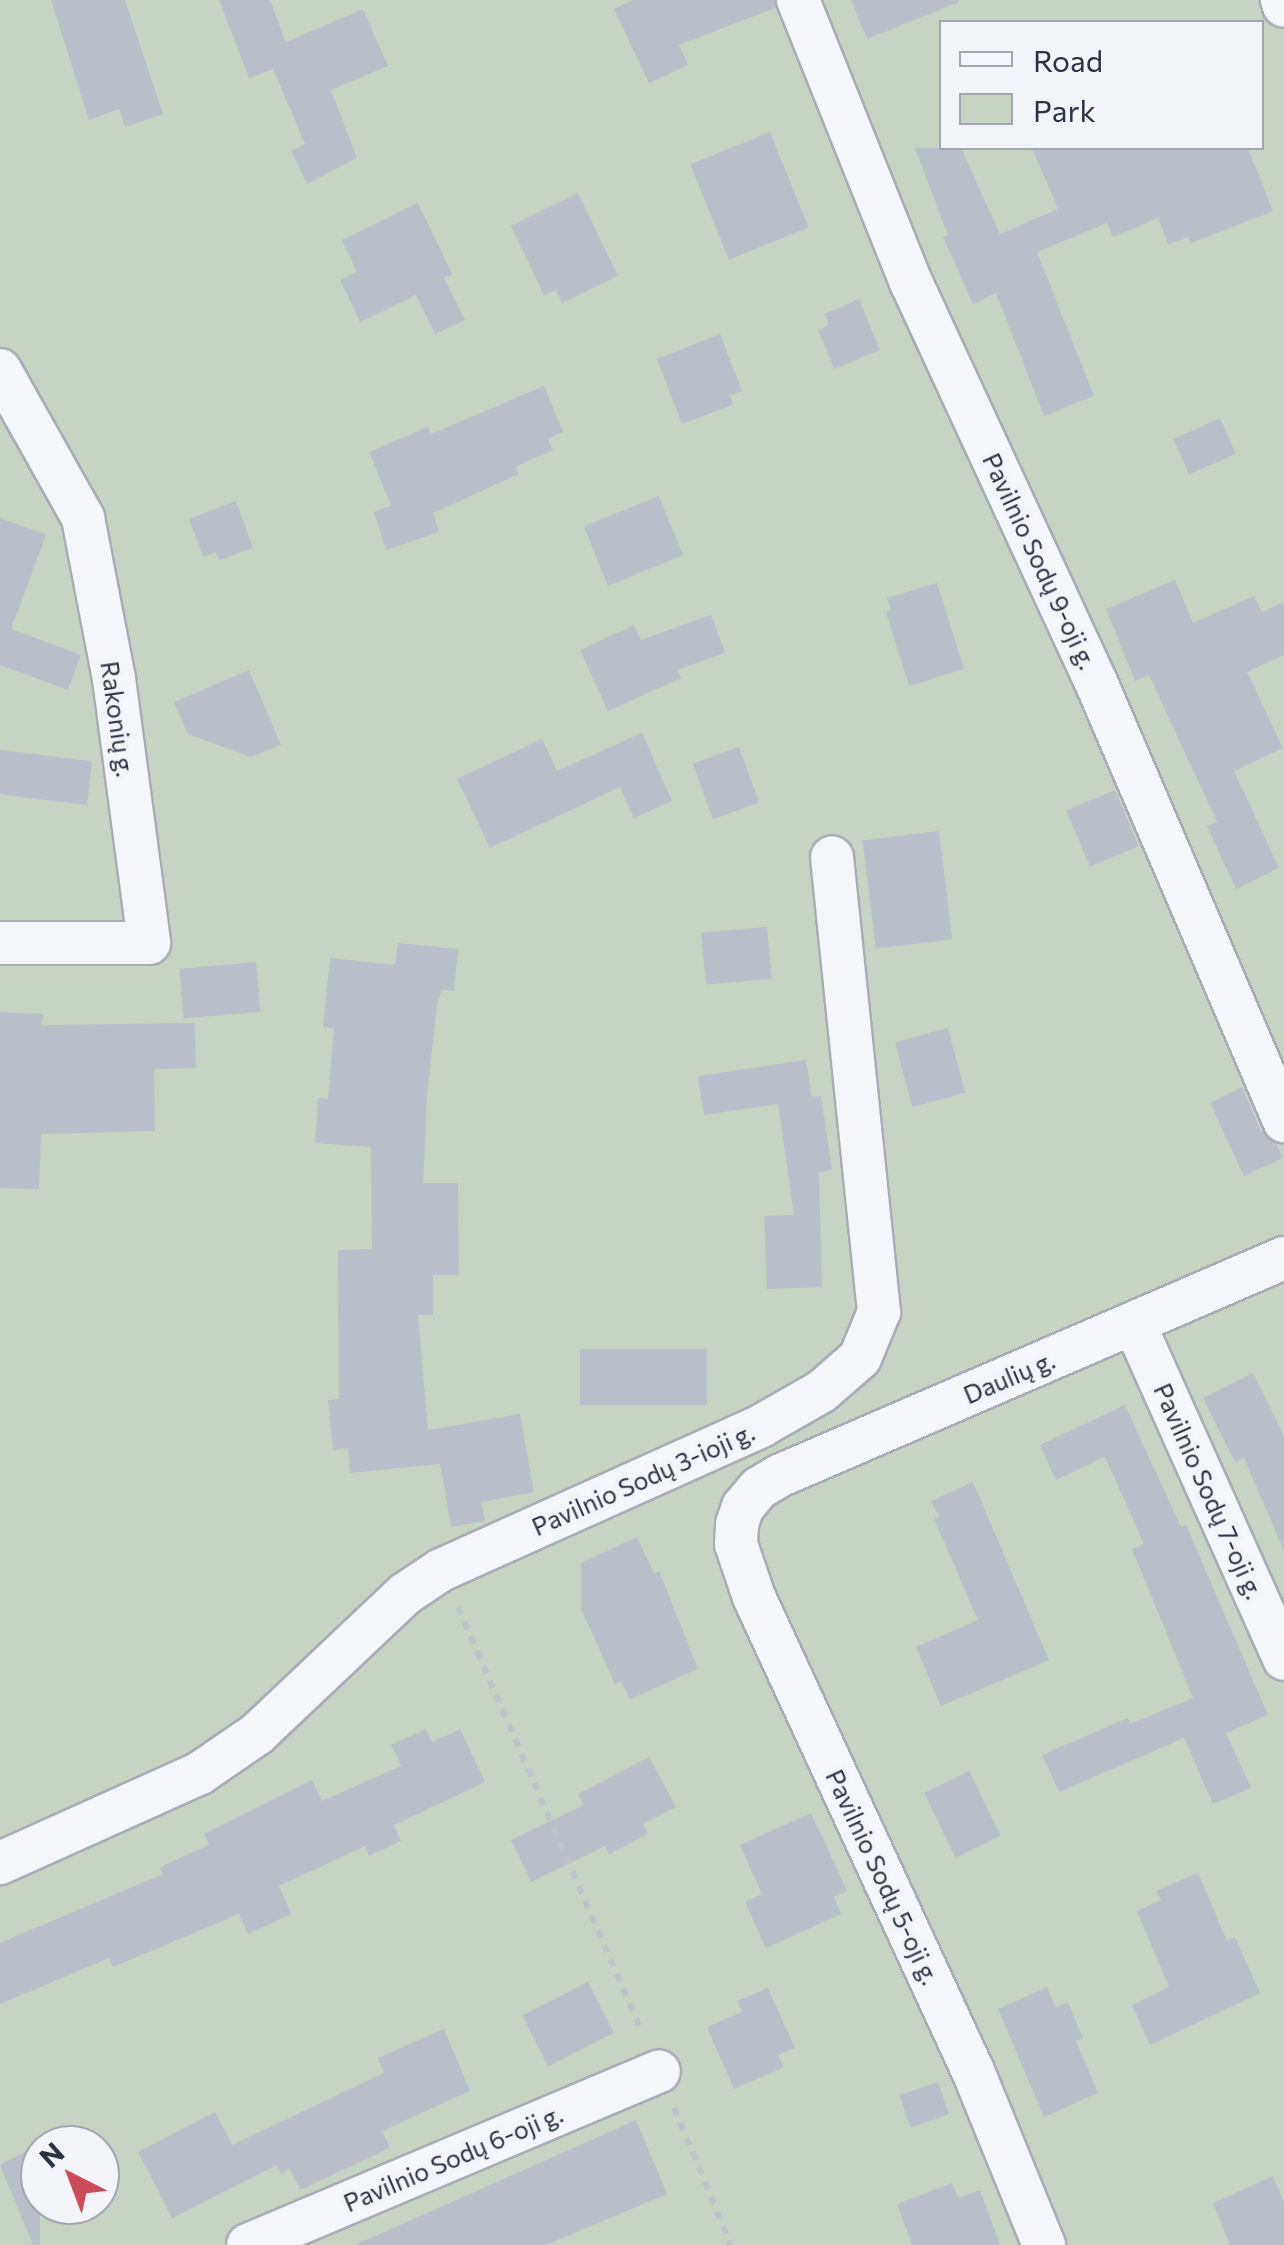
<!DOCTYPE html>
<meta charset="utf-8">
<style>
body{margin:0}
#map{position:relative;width:1284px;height:2245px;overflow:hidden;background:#e3e5eb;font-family:Commissioner,sans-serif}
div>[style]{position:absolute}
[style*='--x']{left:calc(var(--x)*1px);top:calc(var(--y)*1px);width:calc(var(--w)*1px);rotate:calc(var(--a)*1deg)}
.green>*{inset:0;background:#c7d4c4}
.building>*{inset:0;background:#babec8;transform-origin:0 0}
.path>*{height:6px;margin-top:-3px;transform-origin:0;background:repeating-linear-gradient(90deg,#c0c3ca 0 8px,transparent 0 16px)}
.roads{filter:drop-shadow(2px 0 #a8acb5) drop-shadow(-2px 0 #a8acb5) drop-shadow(0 2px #a8acb5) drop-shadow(0 -2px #a8acb5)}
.minor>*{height:42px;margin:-21px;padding:0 21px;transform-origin:21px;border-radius:21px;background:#f5f6f9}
span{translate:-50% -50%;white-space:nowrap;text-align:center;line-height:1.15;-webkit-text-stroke:9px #f2f4f8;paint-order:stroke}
.street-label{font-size:25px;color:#2b3243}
.legend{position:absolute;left:939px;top:20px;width:325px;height:130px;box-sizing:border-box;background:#f2f4f8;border:2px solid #a2a6b0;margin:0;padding:12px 18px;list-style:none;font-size:30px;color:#2b3243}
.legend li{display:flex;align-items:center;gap:20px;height:50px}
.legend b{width:50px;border:2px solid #a2a6b0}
.north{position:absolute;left:20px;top:2125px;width:100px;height:100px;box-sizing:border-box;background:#f2f4f8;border:2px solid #a2a6b0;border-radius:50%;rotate:318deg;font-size:28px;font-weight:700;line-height:40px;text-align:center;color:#2b3243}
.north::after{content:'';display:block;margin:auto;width:35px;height:45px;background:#cd4b56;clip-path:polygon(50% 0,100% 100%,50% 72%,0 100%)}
</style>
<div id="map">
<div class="green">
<i style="clip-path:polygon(evenodd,0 0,1284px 0,1284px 2245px,0 2245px,0 0,942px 22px,1262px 22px,1262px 148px,942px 148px,942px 22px,0 0,40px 2145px,100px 2145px,100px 2205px,40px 2205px,40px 2145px)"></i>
</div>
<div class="building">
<i style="clip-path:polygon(51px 0,125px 0,163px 114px,125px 127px,119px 109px,89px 120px)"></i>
<i style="clip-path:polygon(219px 0,270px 0,286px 42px,363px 9px,388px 66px,331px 90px,357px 158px,307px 184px,291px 151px,305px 144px,273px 69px,249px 78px)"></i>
<i style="clip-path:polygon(633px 0,774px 0,775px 8px,679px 45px,688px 65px,649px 83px,614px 9px)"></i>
<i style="clip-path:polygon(851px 0,958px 0,959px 2px,867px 39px)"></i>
<i style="left:770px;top:132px;width:103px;height:86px;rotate:68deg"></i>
<i style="clip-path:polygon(915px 148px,961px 148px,1000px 234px,1058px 209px,1032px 148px,1248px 148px,1273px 211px,1191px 243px,1188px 237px,1168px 245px,1158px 218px,1113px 237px,1107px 223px,1037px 252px,1094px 396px,1044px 416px,996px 293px,973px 304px,943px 237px,948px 235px)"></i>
<i style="clip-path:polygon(578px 193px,618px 276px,562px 303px,556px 290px,544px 295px,511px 226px)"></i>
<i style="clip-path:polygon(418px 203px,452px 274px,444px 278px,465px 320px,435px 334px,416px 295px,360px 322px,340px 280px,357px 272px,342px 240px)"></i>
<i style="clip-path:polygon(859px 299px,880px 350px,834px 369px,818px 330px,829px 325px,825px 314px)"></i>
<i style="clip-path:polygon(720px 334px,742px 391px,730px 395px,733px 405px,682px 424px,657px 359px)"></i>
<i style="clip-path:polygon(544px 386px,563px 432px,548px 439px,553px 450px,515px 467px,519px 474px,433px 513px,439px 532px,386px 550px,374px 512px,391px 506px,369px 452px,428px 427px,431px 434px)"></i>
<i style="left:1220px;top:418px;width:39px;height:51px;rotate:66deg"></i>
<i style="left:659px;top:496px;width:64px;height:81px;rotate:68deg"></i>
<i style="clip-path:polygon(236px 501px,253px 548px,219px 560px,216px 552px,203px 557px,189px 519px)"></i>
<i style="clip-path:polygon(0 518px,46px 535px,11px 629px,81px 655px,68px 690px,0 665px)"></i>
<i style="clip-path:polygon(1175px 580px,1193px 623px,1254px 596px,1262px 612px,1284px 602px,1284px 655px,1247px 672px,1283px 748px,1234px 771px,1279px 868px,1236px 889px,1207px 826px,1217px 822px,1149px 675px,1135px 681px,1106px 609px)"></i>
<i style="clip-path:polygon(937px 583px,964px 669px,909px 686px,886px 612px,891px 610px,887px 598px)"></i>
<i style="clip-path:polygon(711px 615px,725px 653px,677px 670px,681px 678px,608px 711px,580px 650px,634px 625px,641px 640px)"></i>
<i style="clip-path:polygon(249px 670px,281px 745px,251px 757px,188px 734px,174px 702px)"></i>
<i style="clip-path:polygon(642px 733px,672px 801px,634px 818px,620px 787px,490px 848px,457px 779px,542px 739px,557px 771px)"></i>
<i style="left:739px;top:747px;width:59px;height:49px;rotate:70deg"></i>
<i style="left:0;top:750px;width:93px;height:44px;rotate:7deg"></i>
<i style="left:1115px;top:790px;width:61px;height:53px;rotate:67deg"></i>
<i style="left:939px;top:831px;width:109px;height:77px;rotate:83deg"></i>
<i style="left:767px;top:927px;width:52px;height:66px;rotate:85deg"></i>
<i style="clip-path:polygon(398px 943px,458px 949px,454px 991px,442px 990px,437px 1004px,427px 1096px,423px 1183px,458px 1183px,459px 1275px,433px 1275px,433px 1315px,418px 1315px,428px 1430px,520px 1414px,534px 1492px,481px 1502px,485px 1521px,451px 1527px,440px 1464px,350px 1473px,348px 1448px,333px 1450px,328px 1400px,339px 1399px,338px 1250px,372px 1249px,371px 1147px,315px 1143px,318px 1098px,328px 1099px,334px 1028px,323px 1027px,330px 958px,395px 965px)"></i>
<i style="left:256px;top:962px;width:50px;height:77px;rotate:85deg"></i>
<i style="clip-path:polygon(0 1012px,43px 1014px,42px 1025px,195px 1023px,196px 1068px,154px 1069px,155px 1131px,41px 1134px,39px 1189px,0 1188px)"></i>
<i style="left:948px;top:1028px;width:67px;height:55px;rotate:75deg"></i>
<i style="clip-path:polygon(806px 1060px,812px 1097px,821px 1096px,832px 1170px,819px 1172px,822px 1287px,767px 1289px,764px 1216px,794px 1215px,778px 1104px,704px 1115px,698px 1076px)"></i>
<i style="clip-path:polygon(1242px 1087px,1261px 1131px,1276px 1144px,1283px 1158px,1244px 1176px,1210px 1103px)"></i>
<i style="left:580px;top:1349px;width:127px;height:56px"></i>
<i style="clip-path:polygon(1253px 1373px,1284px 1436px,1284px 1551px,1244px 1458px,1235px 1462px,1203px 1398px)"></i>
<i style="clip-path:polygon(1125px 1405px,1181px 1527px,1186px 1525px,1268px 1715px,1226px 1733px,1251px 1788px,1213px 1804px,1184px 1738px,1059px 1792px,1042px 1755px,1128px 1718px,1130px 1724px,1193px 1698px,1132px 1549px,1144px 1544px,1105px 1457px,1056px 1480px,1040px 1445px)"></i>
<i style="clip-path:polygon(973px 1482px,1049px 1660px,941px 1706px,916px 1647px,978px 1620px,934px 1519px,939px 1517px,931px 1501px)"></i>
<i style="clip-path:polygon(637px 1537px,654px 1574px,659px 1571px,698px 1669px,630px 1699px,621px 1681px,615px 1684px,581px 1609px,581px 1563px)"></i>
<i style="clip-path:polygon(426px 1729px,432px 1742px,460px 1729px,485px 1782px,394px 1825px,401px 1841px,369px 1856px,365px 1846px,279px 1886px,291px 1914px,248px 1934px,239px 1914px,113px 1967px,109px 1958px,0 2004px,0 1943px,163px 1874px,160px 1867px,209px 1845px,204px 1834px,312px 1780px,322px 1801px,401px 1766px,391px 1745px)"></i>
<i style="clip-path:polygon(649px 1757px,676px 1807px,643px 1824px,648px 1834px,609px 1854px,605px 1846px,531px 1882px,511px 1840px,584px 1805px,578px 1794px)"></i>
<i style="left:969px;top:1771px;width:72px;height:50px;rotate:64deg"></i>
<i style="clip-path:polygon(811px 1813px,847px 1891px,834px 1897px,841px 1914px,766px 1948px,745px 1902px,762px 1894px,740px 1845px)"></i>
<i style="clip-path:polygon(1198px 1873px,1227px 1941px,1235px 1937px,1260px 1993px,1150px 2045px,1132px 2005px,1169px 1987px,1137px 1911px,1161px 1900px,1156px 1891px)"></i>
<i style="left:588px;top:1982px;width:57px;height:74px;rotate:63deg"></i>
<i style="clip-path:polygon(1047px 1987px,1056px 2007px,1068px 2002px,1083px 2038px,1076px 2041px,1098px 2093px,1044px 2117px,998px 2009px)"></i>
<i style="clip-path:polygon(768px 1988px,795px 2048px,778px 2055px,784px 2067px,734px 2089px,707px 2027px,742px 2012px,737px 2001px)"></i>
<i style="clip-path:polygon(444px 2029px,470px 2091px,382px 2131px,390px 2148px,300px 2190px,290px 2169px,281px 2174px,277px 2165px,172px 2218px,138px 2152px,215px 2112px,232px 2145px,384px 2073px,378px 2058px)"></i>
<i style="left:938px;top:2082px;width:34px;height:41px;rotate:71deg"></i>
<i style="clip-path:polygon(636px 2120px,667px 2194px,546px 2245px,355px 2245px)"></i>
<i style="clip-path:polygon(30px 2149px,40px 2172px,40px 2245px,33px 2245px,0 2165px)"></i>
<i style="clip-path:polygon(1273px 2176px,1284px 2202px,1284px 2245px,1230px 2245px,1213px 2203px)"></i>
<i style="clip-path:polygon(952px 2183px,958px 2198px,980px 2190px,1000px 2245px,912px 2245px,897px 2204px)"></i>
</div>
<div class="path">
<i style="--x:458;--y:1607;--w:463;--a:66.6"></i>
<i style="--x:674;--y:2108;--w:148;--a:67.4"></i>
</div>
<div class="roads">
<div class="minor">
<i style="--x:798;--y:0;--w:304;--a:68.2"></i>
<i style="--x:911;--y:282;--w:441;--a:65.2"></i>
<i style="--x:1096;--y:682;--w:478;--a:66.8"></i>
<i style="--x:1282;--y:0;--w:6;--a:72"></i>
<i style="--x:0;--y:370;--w:170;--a:60.7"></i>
<i style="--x:83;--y:518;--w:164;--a:79.1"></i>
<i style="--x:114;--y:679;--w:266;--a:82.4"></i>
<i style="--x:149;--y:943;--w:149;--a:180"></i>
<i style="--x:1134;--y:1323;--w:368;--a:65.9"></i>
<i style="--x:0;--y:1863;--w:219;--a:-24.2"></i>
<i style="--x:200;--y:1773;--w:69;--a:-34.4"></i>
<i style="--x:257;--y:1734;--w:204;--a:-43.4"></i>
<i style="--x:405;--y:1594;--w:43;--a:-33.7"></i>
<i style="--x:441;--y:1570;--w:351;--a:-24.2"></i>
<i style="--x:761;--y:1426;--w:70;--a:-29.8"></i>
<i style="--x:822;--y:1391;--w:50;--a:-41"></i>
<i style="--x:860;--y:1358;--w:50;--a:-67.6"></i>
<i style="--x:879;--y:1312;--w:457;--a:-95.9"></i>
<i style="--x:248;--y:2245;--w:446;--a:-22.9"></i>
<i style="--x:1044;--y:2245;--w:190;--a:-112.2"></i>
<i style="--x:972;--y:2069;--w:520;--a:-114.79"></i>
<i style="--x:754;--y:1597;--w:56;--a:-108.8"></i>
<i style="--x:736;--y:1544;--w:20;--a:-87"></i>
<i style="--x:737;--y:1524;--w:18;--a:-71"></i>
<i style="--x:743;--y:1507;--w:25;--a:-50"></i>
<i style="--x:759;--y:1488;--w:23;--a:-31"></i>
<i style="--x:779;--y:1476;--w:550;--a:-23.35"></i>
</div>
</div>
<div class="street-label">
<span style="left:1040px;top:561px;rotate:65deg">Pavilnio Sodų 9-oji g.</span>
<span style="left:118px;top:719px;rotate:82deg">Rakonių g.</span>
<span style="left:1009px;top:1377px;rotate:-23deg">Daulių g.</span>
<span style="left:643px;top:1479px;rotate:-24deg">Pavilnio Sodų 3-ioji g.</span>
<span style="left:1209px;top:1491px;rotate:66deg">Pavilnio Sodų 7-oji g.</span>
<span style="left:883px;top:1877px;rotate:65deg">Pavilnio Sodų 5-oji g.</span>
<span style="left:453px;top:2158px;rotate:-23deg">Pavilnio Sodų 6-oji g.</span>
</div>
<ul class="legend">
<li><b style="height:12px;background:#f5f6f9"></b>Road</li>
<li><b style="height:28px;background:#c7d4c4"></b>Park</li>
</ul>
<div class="north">N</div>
</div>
